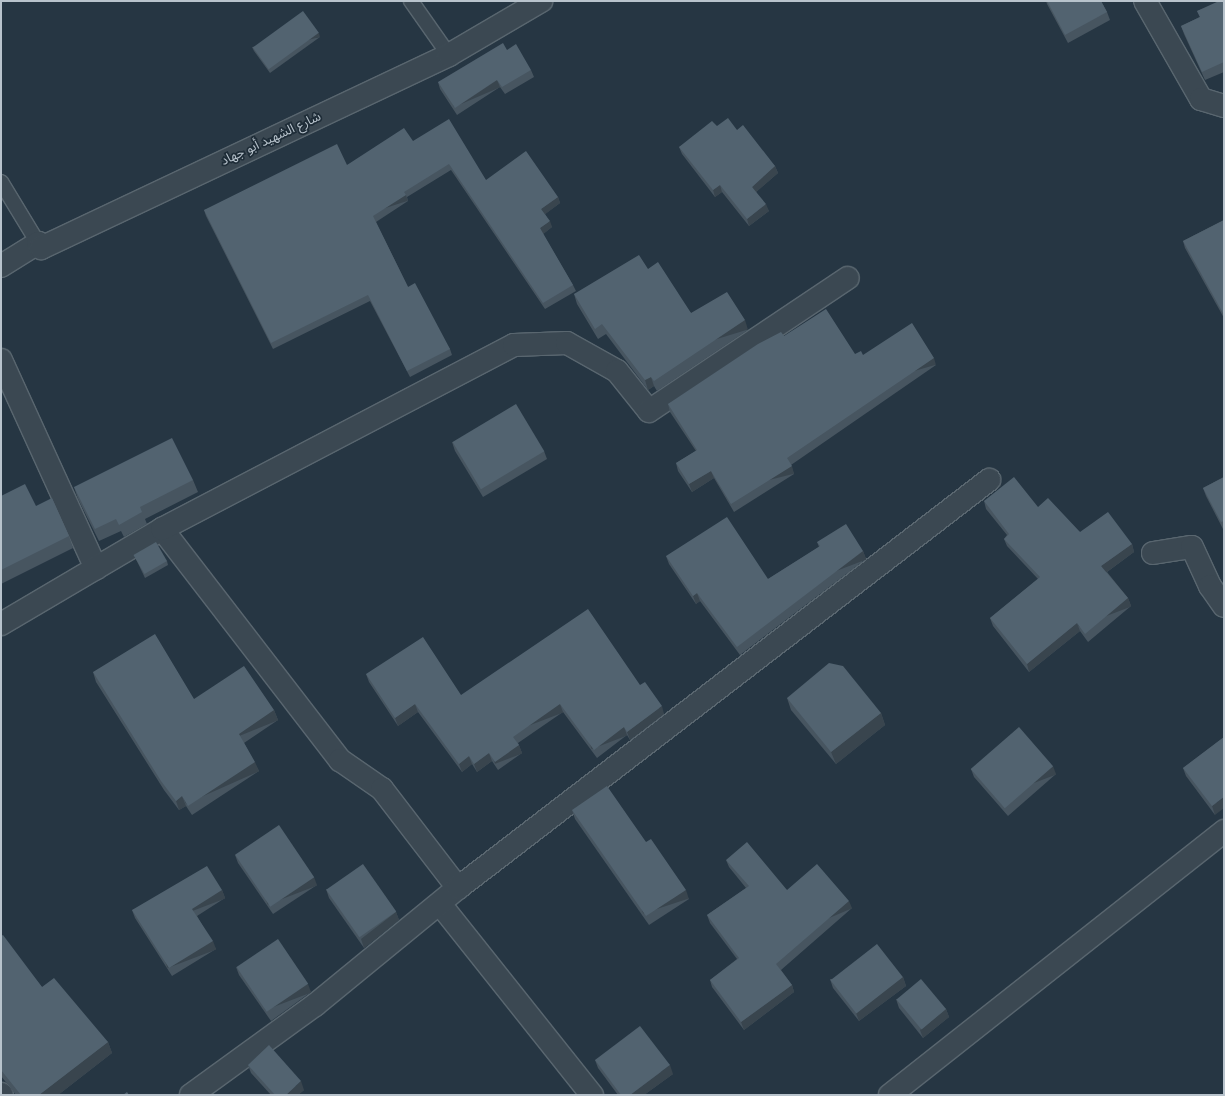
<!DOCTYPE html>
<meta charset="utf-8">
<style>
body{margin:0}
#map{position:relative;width:1225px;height:1096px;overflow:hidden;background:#263643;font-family:"DM Sans","Noto Sans Arabic",sans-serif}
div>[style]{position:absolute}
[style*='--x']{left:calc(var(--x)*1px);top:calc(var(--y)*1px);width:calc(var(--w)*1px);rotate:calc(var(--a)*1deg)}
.roads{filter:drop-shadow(1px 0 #59666f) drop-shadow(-1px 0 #59666f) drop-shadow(0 1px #59666f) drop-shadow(0 -1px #59666f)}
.lane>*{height:14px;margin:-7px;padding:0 7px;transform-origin:7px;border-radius:7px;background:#3b4852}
.street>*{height:22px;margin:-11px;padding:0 11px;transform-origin:11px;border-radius:11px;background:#3b4852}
.wall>*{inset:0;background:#475560}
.shaded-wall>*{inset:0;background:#39454e;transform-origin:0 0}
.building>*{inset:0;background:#526370;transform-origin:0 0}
span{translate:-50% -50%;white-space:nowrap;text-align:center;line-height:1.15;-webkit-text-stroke:3.5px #1f2d38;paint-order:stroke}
.street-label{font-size:13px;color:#b8c3cc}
.frame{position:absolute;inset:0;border:2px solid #b8c3cc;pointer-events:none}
</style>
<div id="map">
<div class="roads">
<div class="lane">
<i style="--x:411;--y:1;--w:66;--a:54.9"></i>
<i style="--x:1;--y:182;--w:71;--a:58.8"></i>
</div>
<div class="street">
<i style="--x:1145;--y:1;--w:113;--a:60.3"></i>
<i style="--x:1201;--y:99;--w:24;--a:17"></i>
<i style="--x:1;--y:266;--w:44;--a:-31.9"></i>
<i style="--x:38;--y:243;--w:6;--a:59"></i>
<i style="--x:41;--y:248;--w:451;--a:-25.3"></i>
<i style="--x:449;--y:55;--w:107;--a:-30.4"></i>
<i style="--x:1;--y:360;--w:229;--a:65.5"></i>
<i style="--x:162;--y:529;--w:292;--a:52.4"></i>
<i style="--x:340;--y:760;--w:51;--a:34.6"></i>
<i style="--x:382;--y:789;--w:125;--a:52.5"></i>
<i style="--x:1153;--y:553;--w:39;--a:-9"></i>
<i style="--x:1192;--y:547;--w:43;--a:65.2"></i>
<i style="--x:1210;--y:586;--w:24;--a:55"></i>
<i style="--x:1;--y:624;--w:187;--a:-30.5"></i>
<i style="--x:162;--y:529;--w:397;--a:-27.6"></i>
<i style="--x:514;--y:345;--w:53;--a:-2.2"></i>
<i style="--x:567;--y:343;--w:57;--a:29.2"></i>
<i style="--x:617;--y:371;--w:51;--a:51.3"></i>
<i style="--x:649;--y:411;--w:239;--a:-33.8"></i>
<i style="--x:440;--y:904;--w:244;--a:51.5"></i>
<i style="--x:1;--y:1094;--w:1;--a:45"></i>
<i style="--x:191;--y:1095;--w:153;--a:-36"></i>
<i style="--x:315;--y:1005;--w:185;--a:-39.3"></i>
<i style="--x:458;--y:888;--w:670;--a:-37.54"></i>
<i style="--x:890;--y:1095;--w:426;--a:-38.3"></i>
</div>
</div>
<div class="wall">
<i style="clip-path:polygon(1046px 1px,1101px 1px,1107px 12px,1110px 20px,1068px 43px,1047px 4px)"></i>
<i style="clip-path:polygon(1224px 1px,1224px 72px,1205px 80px,1184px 34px,1181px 26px,1200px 17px,1197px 11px)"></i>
<i style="clip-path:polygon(320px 37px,270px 73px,254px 51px,252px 47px)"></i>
<i style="clip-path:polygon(531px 70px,534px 77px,505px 94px,500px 87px,457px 115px,440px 89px,438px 82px)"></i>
<i style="clip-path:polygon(717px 126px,737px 130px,775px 166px,778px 173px,756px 192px,769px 211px,749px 226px,722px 192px,715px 197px,682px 154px,679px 147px)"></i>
<i style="clip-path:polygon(413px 141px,486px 180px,558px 197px,560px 203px,545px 214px,552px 227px,543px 234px,573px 285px,576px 291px,545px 309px,451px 170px,407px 197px,408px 201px,376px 222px,408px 287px,450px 349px,452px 355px,410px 377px,370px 301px,273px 349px,206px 216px,204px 210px,347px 165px)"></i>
<i style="clip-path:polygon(1224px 220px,1224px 318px,1185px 248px,1183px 241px)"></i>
<i style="clip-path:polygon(648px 269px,691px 313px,748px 330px,657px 391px,654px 386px,648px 390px,606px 334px,598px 339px,577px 304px,574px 294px)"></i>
<i style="clip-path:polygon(784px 336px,855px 354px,863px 355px,936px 365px,791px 465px,794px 474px,734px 512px,714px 478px,692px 492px,678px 471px,676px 463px,696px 451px,670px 412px,668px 404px)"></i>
<i style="clip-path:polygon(452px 442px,544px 451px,547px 459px,483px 497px,455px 451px)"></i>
<i style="clip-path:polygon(1224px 477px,1224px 531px,1206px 496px,1203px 488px)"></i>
<i style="clip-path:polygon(193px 480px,198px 492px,145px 519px,147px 524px,124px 537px,121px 531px,99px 541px,78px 499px,74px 487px)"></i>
<i style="clip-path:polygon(1px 496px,69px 536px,73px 548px,1px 584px)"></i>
<i style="clip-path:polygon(984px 501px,1038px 507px,1080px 532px,1132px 544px,1134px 552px,1107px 572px,1128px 598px,1131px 606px,1088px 642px,1080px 631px,1029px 672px,993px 626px,990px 618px,1038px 579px,1007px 546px,1004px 539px,1007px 535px,986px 509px)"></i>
<i style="clip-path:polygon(817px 542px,863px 551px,866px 559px,740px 655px,700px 601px,696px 604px,669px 564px,666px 556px,768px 579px,819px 547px)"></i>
<i style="clip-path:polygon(134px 555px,167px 561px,168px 565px,145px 578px)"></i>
<i style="clip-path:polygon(93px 672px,194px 699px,274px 710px,278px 720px,244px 743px,259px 771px,192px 815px,186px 806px,179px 810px,164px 790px,96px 682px)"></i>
<i style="clip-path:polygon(366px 674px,461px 695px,640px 685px,664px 714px,630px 740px,627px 735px,597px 758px,563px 712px,518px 743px,522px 753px,498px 770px,492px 761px,477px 772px,472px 764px,462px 772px,418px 712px,398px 726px,369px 682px)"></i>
<i style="clip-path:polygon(787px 698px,881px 713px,885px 725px,836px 764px,791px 710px)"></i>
<i style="clip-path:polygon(1224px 737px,1215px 815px,1186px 776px,1183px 768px)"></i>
<i style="clip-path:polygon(971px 769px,1056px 774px,1008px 816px,974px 777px)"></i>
<i style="clip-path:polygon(572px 810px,646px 842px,689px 899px,649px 925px,575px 819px)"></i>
<i style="clip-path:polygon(235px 855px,317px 885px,273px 914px,238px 863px)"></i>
<i style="clip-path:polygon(726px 860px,787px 890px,852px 908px,781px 970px,792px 985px,794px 992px,744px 1030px,712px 987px,710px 980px,737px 959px,710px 923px,707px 915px,746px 888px,729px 867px)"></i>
<i style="clip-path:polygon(326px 889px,396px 912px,399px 920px,364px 948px,329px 898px)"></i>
<i style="clip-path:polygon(222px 890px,225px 898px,197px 916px,216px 949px,172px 976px,135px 918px,132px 910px)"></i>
<i style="clip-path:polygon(1px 936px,42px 987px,108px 1042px,112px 1053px,58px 1095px,16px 1095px,1px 1076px)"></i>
<i style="clip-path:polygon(236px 967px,311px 992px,271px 1021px,239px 975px)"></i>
<i style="clip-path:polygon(903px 977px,906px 986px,859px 1021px,833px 988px,830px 979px)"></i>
<i style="clip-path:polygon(896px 999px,946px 1009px,949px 1017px,923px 1038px,899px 1008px)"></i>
<i style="clip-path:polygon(595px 1060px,673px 1074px,644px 1095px,618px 1095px,598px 1068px)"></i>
<i style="clip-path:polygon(248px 1065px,304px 1090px,298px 1095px,271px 1095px,251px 1073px)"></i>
</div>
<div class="shaded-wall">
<i style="left:319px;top:33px;width:4px;height:62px;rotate:76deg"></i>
<i style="left:497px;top:80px;width:8px;height:50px;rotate:67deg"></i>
<i style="clip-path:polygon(775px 166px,778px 173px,755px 193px,752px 187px)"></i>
<i style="clip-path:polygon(720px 185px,722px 192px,715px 197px,713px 190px)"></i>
<i style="left:406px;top:195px;width:6px;height:39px;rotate:72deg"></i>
<i style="clip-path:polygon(558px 197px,560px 203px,544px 215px,541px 209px)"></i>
<i style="clip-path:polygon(766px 204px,769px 211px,749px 226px,747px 219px)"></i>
<i style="clip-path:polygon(550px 221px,552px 227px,542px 235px,540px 228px)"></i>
<i style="left:745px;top:320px;width:10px;height:110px;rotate:73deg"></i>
<i style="left:934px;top:358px;width:7px;height:178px;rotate:74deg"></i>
<i style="clip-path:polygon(651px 377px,654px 386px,648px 390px,645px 380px)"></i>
<i style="left:792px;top:466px;width:8px;height:72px;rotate:76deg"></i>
<i style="clip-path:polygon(711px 471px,714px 478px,692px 492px,689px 484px)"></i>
<i style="clip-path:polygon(1132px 544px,1134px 552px,1104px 574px,1101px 566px)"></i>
<i style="left:863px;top:551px;width:9px;height:158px;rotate:69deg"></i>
<i style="clip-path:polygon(697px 593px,700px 601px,696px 604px,693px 596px)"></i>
<i style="left:1128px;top:598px;width:9px;height:56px;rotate:69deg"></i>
<i style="clip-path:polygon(1077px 623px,1080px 631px,1029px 672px,1027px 664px)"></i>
<i style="clip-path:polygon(415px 704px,418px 712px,398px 726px,395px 718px)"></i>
<i style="left:560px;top:704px;width:9px;height:57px;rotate:69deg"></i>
<i style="clip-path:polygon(662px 706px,664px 714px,630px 740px,627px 732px)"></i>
<i style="left:274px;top:710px;width:11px;height:42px;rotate:68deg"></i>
<i style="clip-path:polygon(881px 713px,885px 725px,836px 764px,831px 752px)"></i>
<i style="left:624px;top:727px;width:9px;height:38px;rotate:69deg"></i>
<i style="left:519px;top:745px;width:9px;height:29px;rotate:69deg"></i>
<i style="clip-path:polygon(489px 753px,492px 761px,477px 772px,474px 764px)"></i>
<i style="clip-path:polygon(469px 756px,472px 764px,462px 772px,459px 764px)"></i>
<i style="left:255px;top:762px;width:10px;height:80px;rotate:66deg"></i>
<i style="left:1053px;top:766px;width:9px;height:64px;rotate:69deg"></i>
<i style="clip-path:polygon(182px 796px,186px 806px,179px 810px,176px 801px)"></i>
<i style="clip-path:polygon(1224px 797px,1224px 808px,1215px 815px,1212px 806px)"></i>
<i style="left:314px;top:877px;width:9px;height:53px;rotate:69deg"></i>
<i style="left:222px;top:890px;width:9px;height:36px;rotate:69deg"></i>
<i style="left:686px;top:890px;width:9px;height:48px;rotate:72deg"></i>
<i style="left:849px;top:901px;width:8px;height:96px;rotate:67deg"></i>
<i style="clip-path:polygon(396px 912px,399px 920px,364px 948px,361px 939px)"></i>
<i style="left:213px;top:941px;width:9px;height:52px;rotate:69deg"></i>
<i style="clip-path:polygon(903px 977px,906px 986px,859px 1021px,856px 1013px)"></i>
<i style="left:308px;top:984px;width:9px;height:49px;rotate:69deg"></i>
<i style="clip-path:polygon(792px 985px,794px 992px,744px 1030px,741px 1022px)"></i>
<i style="clip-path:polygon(946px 1009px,949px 1017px,923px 1038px,920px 1030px)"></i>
<i style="clip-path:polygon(108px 1042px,112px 1053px,58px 1095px,39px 1095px)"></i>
<i style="clip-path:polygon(670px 1065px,673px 1074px,644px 1095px,630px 1095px)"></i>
<i style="clip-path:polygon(301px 1081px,304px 1090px,298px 1095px,286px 1095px)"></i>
</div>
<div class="building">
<i style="clip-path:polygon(1047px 1px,1101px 1px,1107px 12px,1065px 35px)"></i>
<i style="clip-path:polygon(1219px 1px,1224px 1px,1224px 62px,1202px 72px,1181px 26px,1200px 17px,1197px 11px)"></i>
<i style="left:303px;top:11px;width:27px;height:62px;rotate:54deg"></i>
<i style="clip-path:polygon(503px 43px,507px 50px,516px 44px,531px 70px,502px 87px,497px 80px,455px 108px,438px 82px)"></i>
<i style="clip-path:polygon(728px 118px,737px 130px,743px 125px,775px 166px,752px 187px,766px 204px,747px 219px,720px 185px,713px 190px,679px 147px,712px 121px,717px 126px)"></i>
<i style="clip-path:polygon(449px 119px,486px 180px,526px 151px,558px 197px,541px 209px,550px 221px,540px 228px,573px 285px,543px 303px,449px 164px,404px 192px,406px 195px,373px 216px,408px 287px,415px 283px,450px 349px,407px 371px,368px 295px,271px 343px,204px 210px,337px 144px,347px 165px,404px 128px,413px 141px)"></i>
<i style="clip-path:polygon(1224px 220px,1224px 315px,1183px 241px)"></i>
<i style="clip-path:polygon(639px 255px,648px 269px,658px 262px,691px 313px,727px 292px,745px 320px,654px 381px,651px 377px,645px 380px,602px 324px,595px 329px,574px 294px)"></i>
<i style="clip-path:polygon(826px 309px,855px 354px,861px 351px,863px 355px,912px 323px,934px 358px,787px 458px,792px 466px,731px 504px,711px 471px,689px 484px,676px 463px,697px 450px,668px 404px,758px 344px,781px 332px,784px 336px)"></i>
<i style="left:516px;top:404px;width:55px;height:74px;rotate:59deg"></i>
<i style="clip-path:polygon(172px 438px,193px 480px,140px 507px,142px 512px,119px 525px,116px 519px,95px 529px,74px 487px)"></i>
<i style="clip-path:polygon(1014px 477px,1038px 507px,1048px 498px,1080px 532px,1108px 512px,1132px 544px,1101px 566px,1128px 598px,1085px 634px,1077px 623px,1027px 664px,990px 618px,1040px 577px,1004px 539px,1009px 534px,984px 501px)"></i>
<i style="clip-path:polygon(1224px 477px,1224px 521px,1221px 522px,1203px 488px)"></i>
<i style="clip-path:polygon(25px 484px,36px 506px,52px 498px,69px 536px,1px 570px,1px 496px)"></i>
<i style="clip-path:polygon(727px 517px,768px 579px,820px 546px,817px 542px,846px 524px,863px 551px,737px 647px,697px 593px,693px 596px,666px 556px)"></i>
<i style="left:156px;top:542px;width:22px;height:26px;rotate:60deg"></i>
<i style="clip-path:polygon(588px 609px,640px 685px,645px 682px,662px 706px,627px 732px,624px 727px,594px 750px,560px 704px,513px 737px,519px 745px,495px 762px,489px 753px,474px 764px,469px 756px,459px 764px,415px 704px,395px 718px,366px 674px,423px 637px,461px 695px)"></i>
<i style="clip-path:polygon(155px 634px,194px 699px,244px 666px,274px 710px,239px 734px,255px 762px,188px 806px,182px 796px,176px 801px,161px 781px,93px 672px)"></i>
<i style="clip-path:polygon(829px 663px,843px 666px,881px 713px,831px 752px,787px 698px)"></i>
<i style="left:1019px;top:727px;width:52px;height:64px;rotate:49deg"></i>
<i style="clip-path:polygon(1224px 737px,1224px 797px,1212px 806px,1183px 768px)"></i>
<i style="clip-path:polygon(607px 786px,646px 842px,651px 839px,686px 890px,646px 916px,572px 810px)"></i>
<i style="left:279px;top:825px;width:63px;height:53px;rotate:56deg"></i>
<i style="clip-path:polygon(747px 842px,787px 890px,817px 864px,849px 901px,776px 964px,792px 985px,741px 1022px,710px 980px,739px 958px,707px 915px,749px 886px,726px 860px)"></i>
<i style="left:363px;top:864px;width:58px;height:45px;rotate:55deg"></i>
<i style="clip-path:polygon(207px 866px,222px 890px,192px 909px,213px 941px,169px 968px,132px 910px)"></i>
<i style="clip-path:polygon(3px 935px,42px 987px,54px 978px,108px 1042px,39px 1095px,21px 1095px,1px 1070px,1px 936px)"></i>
<i style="left:278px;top:939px;width:54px;height:50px;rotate:56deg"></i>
<i style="left:877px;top:944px;width:42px;height:59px;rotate:52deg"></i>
<i style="left:921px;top:979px;width:39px;height:32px;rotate:50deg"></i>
<i style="clip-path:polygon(640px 1026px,670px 1065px,630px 1095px,621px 1095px,595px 1060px)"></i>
<i style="clip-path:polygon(269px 1045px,301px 1081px,286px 1095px,275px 1095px,248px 1065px)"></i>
<i style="clip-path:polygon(127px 1092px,129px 1095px,123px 1095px)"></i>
</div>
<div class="street-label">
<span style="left:271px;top:139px;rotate:-25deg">شارع الشهيد أبو جهاد</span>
</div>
<div class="frame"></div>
</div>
